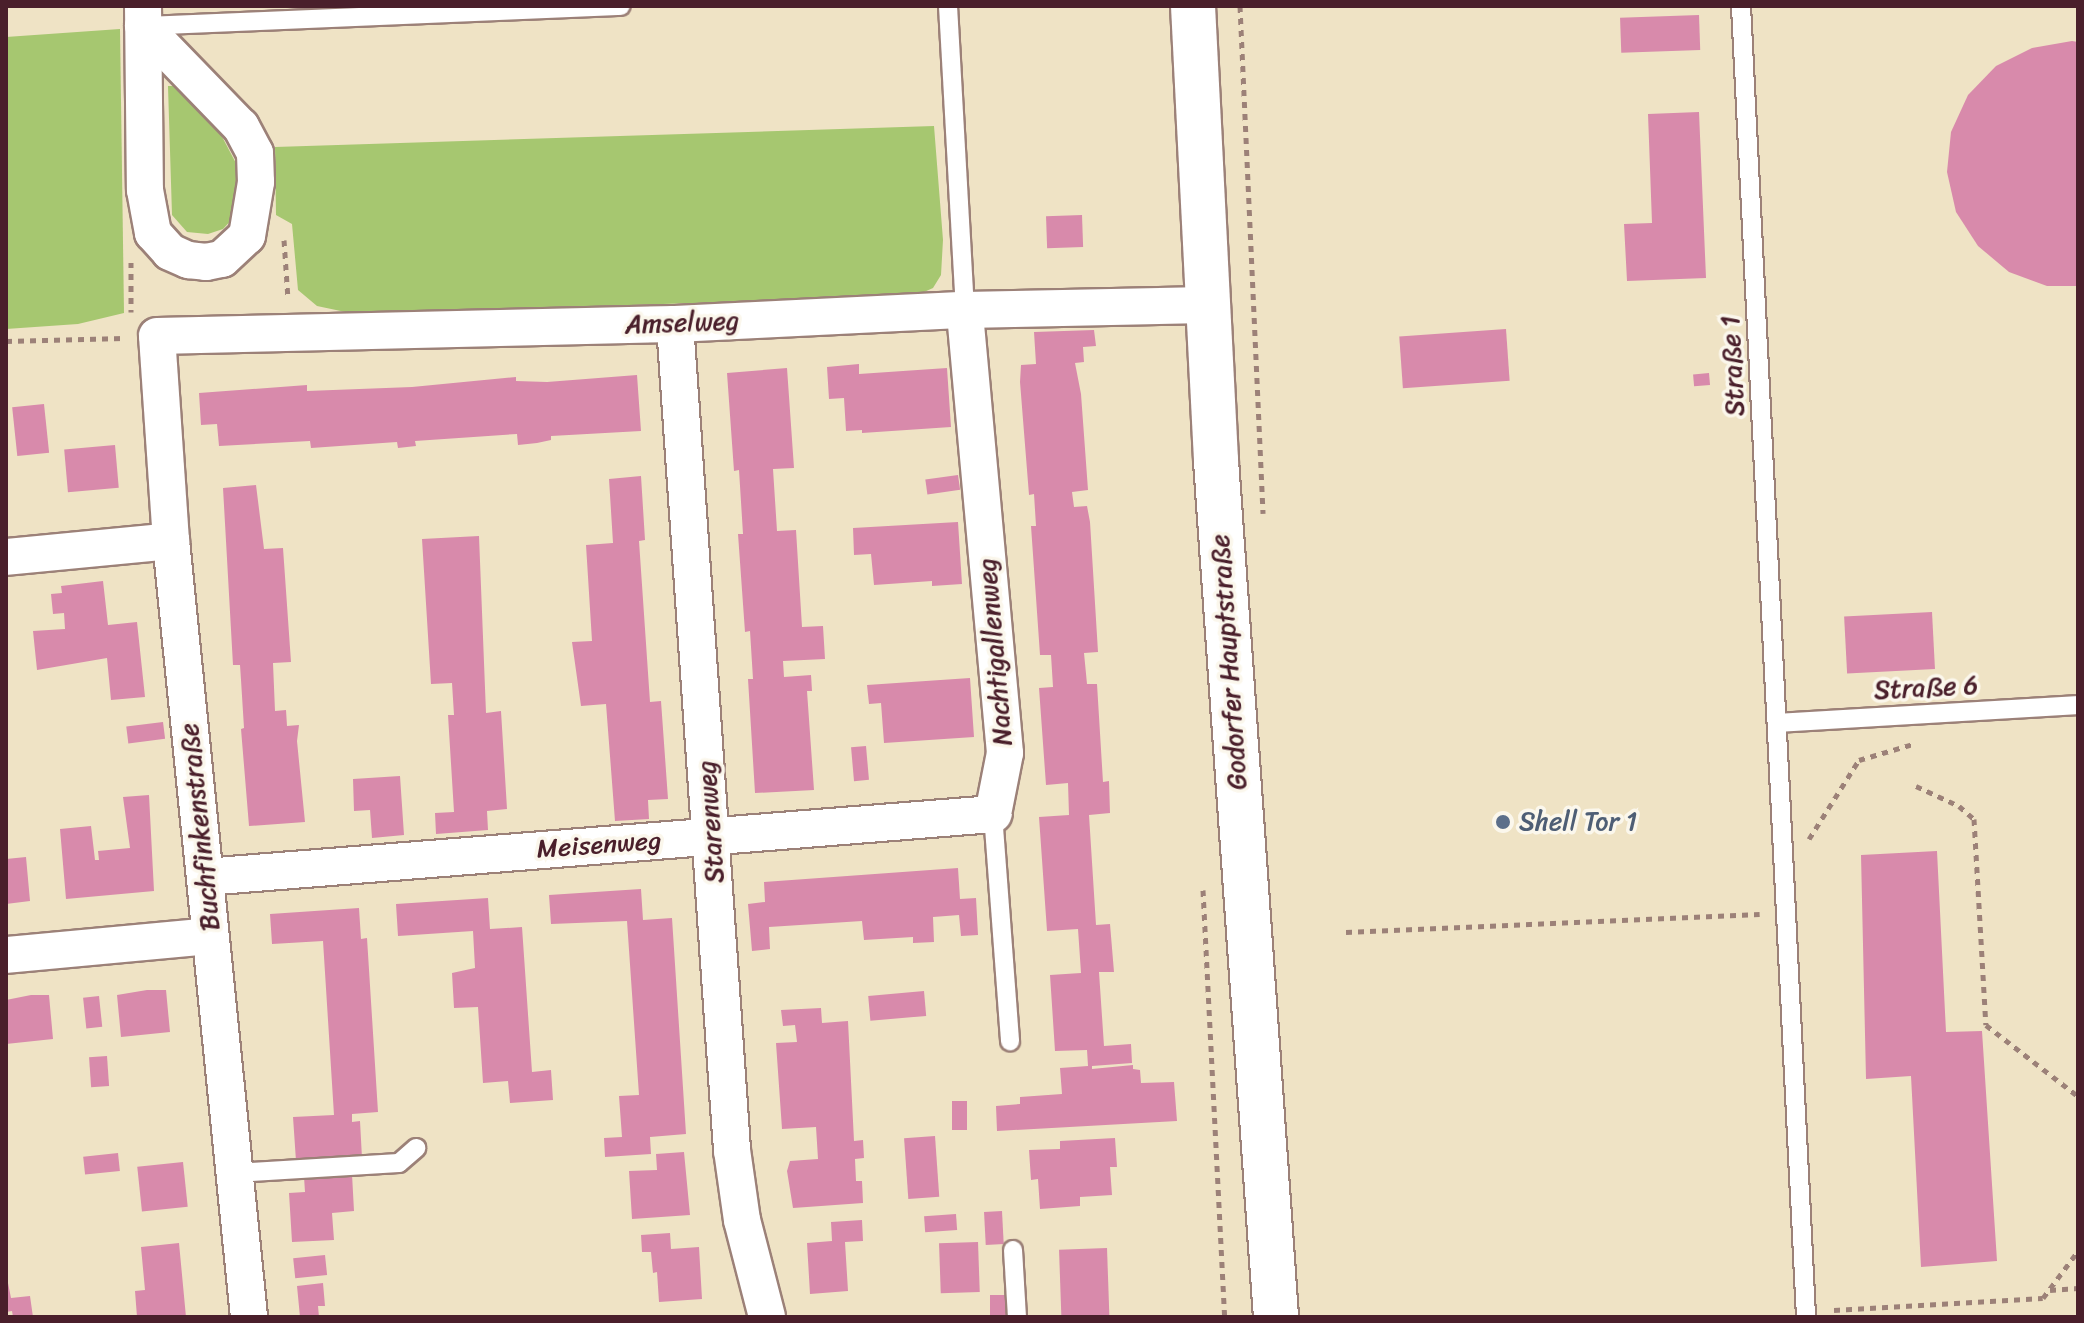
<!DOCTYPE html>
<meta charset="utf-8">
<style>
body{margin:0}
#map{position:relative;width:2084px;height:1323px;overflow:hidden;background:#efe3c5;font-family:Sriracha,sans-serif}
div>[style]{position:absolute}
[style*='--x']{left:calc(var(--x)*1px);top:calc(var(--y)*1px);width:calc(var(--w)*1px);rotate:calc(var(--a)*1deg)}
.green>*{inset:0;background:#a6c770}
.building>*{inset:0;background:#d88aab;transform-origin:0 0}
.path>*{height:5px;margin-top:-2.5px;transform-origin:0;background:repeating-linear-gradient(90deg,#9c8178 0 6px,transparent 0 12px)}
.roads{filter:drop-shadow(2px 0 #9c8178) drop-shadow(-2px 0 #9c8178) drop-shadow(0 2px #9c8178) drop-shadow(0 -2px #9c8178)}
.service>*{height:18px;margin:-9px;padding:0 9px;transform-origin:9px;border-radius:9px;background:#fff}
.minor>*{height:36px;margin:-18px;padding:0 18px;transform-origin:18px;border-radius:18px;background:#fff}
.secondary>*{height:44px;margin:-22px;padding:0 22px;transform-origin:22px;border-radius:22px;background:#fff}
.dots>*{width:22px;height:22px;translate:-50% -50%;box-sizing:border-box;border:4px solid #fbf7ec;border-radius:50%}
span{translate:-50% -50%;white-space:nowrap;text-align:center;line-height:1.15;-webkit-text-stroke:7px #fbf7ec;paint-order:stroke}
.street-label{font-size:26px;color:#4a1f2b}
.service-label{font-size:26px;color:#4e5e75}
.left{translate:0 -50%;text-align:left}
.frame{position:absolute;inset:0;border:8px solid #4a1f2b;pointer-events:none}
</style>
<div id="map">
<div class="green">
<i style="clip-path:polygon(120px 29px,124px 313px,78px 324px,6px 329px,6px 37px)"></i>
<i style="clip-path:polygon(168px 86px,174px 86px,217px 127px,239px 169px,235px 216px,223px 229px,208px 234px,187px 232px,172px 215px)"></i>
<i style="clip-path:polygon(934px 126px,943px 240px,941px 275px,933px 288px,915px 296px,355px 314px,317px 306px,298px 290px,292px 224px,276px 215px,275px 147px)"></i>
</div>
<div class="building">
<i style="left:1699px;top:15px;width:35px;height:79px;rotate:88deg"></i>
<i style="clip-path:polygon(2072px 41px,2078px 42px,2078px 286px,2047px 286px,2009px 272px,1978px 246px,1956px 212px,1947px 172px,1951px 132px,1968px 95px,1996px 66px,2032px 48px)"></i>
<i style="clip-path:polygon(1699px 112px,1706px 278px,1627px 281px,1624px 224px,1652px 223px,1648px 114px)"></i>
<i style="left:1082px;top:215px;width:32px;height:36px;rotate:88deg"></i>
<i style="left:1506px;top:329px;width:52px;height:107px;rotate:86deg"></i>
<i style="clip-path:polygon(1094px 330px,1096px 346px,1083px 347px,1084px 362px,1075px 363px,1081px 394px,1088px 490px,1072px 492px,1074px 507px,1087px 506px,1090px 522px,1098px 652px,1084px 653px,1087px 684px,1097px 684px,1103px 782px,1109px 781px,1110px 813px,1089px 815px,1096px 925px,1110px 924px,1114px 972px,1099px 972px,1104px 1046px,1131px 1044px,1132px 1063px,1092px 1066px,1092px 1069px,1133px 1065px,1133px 1069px,1140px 1070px,1141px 1083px,1174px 1082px,1177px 1121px,997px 1131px,996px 1106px,1020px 1104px,1020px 1097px,1062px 1094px,1060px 1068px,1088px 1066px,1087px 1050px,1055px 1051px,1050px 975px,1081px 973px,1078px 929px,1047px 931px,1039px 817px,1069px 815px,1068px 783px,1046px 785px,1039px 688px,1053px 687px,1051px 655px,1040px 655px,1031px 526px,1036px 526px,1034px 494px,1029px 495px,1020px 382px,1021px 365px,1036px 364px,1034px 332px)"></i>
<i style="clip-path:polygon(859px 364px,859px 374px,947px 368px,951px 427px,862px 433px,862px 430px,846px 431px,844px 398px,829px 399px,827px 367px)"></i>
<i style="clip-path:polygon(787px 368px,794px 468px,773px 469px,777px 531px,796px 530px,802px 627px,823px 626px,825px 659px,783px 661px,784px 677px,811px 675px,812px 691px,807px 691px,814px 790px,755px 793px,748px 679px,753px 679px,750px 631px,745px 632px,738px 534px,743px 534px,739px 470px,734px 471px,727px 373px)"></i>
<i style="left:1709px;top:373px;width:12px;height:16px;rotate:85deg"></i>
<i style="clip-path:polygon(637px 375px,641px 431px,551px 436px,551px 440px,537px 443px,518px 445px,517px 434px,415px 441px,416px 446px,398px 448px,397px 442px,311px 448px,310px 441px,219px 446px,217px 424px,201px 425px,199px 393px,307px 385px,307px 391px,412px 387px,516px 377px,516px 381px,547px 382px)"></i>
<i style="left:44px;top:404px;width:49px;height:32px;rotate:84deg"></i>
<i style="left:115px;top:445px;width:43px;height:51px;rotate:85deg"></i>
<i style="left:958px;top:475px;width:15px;height:33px;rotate:82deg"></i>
<i style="clip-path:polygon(641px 476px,645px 540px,639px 541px,650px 702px,661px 701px,668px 799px,648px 800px,649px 819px,615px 821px,606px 704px,581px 706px,572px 642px,592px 641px,586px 545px,613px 543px,609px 479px)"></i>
<i style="clip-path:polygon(256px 485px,264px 549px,283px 548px,291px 662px,273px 663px,275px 711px,286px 710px,287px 726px,299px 725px,297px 741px,305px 822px,249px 826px,241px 729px,244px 728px,241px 680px,240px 665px,233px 665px,223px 488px)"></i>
<i style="clip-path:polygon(958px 522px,962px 584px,932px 586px,932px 581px,874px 585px,871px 554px,854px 555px,853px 528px)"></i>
<i style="clip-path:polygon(479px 536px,486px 713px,501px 711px,507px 809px,487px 811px,488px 830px,436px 834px,435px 813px,454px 812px,448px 715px,454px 715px,452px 683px,431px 684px,422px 539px)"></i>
<i style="clip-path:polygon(103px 581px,108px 625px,137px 622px,145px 697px,111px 700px,107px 658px,37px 670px,33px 631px,65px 629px,64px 613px,53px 614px,51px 594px,62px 593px,61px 586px)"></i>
<i style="left:1932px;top:612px;width:57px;height:88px;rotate:87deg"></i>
<i style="clip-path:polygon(970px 678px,974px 737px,884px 743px,881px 703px,869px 704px,867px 685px)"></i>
<i style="left:163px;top:722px;width:17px;height:37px;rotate:83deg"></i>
<i style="left:866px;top:746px;width:34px;height:15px;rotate:85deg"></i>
<i style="clip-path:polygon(400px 776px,404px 835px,372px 838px,370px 810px,354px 811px,353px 779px)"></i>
<i style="clip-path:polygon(149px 795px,154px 891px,66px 899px,60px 829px,91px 826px,95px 860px,99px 860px,98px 851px,130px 848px,123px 797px)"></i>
<i style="clip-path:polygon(1937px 851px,1946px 1032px,1982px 1031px,1997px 1261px,1921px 1267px,1911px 1076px,1866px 1079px,1861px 855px)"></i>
<i style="clip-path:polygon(26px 857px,30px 901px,6px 904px,6px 859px)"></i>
<i style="clip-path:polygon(958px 868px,960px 899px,976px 898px,978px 935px,961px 936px,959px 915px,933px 917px,934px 942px,913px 943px,913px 937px,864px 940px,862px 921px,769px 927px,770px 949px,752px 951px,748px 904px,765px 902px,764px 882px)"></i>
<i style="clip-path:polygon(641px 889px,643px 920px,672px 918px,686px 1134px,650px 1137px,651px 1154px,605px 1157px,604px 1138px,622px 1137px,619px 1096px,639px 1095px,627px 921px,551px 924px,549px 895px)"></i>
<i style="clip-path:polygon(488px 898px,490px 929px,522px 927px,532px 1072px,551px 1070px,553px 1100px,510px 1103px,508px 1081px,483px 1083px,478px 1007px,454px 1008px,452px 973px,475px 968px,473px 931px,398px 936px,396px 904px)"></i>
<i style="clip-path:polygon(359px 908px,361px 939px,367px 938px,378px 1112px,352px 1114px,352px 1122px,360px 1121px,362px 1158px,296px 1161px,293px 1117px,334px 1115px,323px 941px,272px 944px,270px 914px)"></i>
<i style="clip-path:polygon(147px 990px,166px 990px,170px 1032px,121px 1037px,117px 995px)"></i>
<i style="left:924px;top:991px;width:25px;height:56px;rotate:85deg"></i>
<i style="clip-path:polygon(31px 995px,49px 995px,53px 1039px,6px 1044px,6px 1000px)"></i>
<i style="left:99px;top:996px;width:31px;height:16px;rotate:84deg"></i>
<i style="clip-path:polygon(821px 1008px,822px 1023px,848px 1021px,854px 1141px,863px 1140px,864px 1158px,855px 1159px,856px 1181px,862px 1181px,863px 1203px,793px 1208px,787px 1171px,790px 1161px,818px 1159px,816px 1127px,782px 1129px,776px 1043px,797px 1042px,795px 1025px,783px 1026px,781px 1010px)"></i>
<i style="left:107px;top:1056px;width:30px;height:18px;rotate:86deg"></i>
<i style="left:952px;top:1101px;width:15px;height:29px"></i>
<i style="left:935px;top:1136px;width:61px;height:31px;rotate:86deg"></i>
<i style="clip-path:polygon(1115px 1138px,1117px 1167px,1110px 1167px,1112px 1195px,1080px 1197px,1080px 1206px,1040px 1209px,1038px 1179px,1031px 1180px,1029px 1150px,1060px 1149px,1060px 1141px)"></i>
<i style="clip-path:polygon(684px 1152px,690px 1215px,632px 1219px,629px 1171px,657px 1170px,656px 1154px)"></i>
<i style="left:118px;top:1153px;width:18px;height:35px;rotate:84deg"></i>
<i style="left:183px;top:1162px;width:45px;height:46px;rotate:84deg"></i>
<i style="clip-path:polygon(352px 1174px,354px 1211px,332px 1213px,334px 1240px,292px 1242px,289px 1193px,305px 1192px,304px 1177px)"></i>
<i style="left:1002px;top:1211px;width:33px;height:18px;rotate:87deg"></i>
<i style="left:956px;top:1214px;width:16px;height:32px;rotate:86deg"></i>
<i style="clip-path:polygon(862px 1220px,863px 1241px,845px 1242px,848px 1291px,810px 1294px,807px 1243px,832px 1241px,831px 1222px)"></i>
<i style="clip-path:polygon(670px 1233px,671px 1249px,699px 1247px,702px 1299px,659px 1302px,657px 1272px,653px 1273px,651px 1252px,642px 1252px,641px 1235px)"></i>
<i style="left:978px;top:1242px;width:50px;height:39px;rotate:88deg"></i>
<i style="clip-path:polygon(179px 1243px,186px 1317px,137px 1317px,135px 1291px,145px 1290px,141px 1247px)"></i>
<i style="left:1107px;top:1248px;width:69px;height:48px;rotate:88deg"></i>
<i style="left:325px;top:1255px;width:20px;height:32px;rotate:84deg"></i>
<i style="clip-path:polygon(6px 1273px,11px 1298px,30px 1296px,33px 1317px,13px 1317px,12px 1311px,6px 1312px)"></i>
<i style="clip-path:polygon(323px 1283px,325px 1306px,318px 1306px,319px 1317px,300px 1317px,297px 1286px)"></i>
<i style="left:990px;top:1295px;width:17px;height:22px"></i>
</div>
<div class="path">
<i style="--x:1240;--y:6;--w:508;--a:87.4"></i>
<i style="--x:284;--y:240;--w:58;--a:86.1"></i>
<i style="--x:131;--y:262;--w:50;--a:90"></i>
<i style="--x:6;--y:341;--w:118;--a:-1.5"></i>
<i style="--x:1916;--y:786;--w:47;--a:24.9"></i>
<i style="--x:1959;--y:806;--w:20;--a:41"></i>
<i style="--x:1974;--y:819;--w:206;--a:86.7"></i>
<i style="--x:1986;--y:1025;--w:116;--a:37.7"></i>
<i style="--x:1809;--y:839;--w:93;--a:-57.7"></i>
<i style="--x:1859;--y:760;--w:56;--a:-16.5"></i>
<i style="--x:1203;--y:890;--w:428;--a:87.1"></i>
<i style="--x:1346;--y:932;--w:414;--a:-2.5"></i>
<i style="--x:2050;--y:1290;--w:28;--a:-4"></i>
<i style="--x:1834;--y:1310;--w:209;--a:-3.3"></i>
<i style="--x:2043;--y:1298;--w:59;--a:-53.3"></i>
</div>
<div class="roads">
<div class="service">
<i style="--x:948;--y:6;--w:304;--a:86.8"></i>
<i style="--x:1741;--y:6;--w:1313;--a:87.16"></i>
<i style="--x:143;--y:26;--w:478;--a:-2.4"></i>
<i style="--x:1777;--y:723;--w:302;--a:-3.4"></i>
<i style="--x:993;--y:814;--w:228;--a:85.7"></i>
<i style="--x:235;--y:1173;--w:164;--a:-3.5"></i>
<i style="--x:399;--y:1163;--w:23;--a:-41"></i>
<i style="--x:1013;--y:1250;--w:67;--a:86.6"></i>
</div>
<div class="minor">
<i style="--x:143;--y:6;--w:184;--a:89.4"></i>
<i style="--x:145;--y:190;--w:44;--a:79.5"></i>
<i style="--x:153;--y:233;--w:25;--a:48"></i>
<i style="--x:170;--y:252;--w:20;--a:24"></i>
<i style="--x:188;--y:260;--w:18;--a:6"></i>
<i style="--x:206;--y:262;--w:16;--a:-11"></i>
<i style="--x:222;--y:259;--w:34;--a:-43"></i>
<i style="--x:247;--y:236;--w:55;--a:-80.5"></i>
<i style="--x:256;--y:182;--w:29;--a:-92"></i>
<i style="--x:255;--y:153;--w:30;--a:-118"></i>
<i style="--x:241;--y:127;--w:141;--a:-134.1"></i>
<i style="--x:675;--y:324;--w:828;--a:86.05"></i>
<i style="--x:732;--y:1150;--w:71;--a:81.9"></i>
<i style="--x:742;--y:1220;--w:100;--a:75.5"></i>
<i style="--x:6;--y:557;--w:166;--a:-5.5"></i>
<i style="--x:205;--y:877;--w:791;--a:-4.57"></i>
<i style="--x:993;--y:814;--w:62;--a:-78.9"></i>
<i style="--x:1005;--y:753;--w:445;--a:-95.2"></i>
<i style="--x:6;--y:955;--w:205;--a:-5.3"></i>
<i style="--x:249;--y:1317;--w:780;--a:-95.74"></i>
<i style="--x:171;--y:541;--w:205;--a:-93.9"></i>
<i style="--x:157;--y:336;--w:518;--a:-1.33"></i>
<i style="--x:675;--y:324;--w:290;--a:-2.8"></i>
<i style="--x:965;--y:310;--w:241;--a:-1.2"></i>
</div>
<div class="secondary">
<i style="--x:1193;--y:6;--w:456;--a:87.1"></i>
<i style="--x:1216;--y:461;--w:858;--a:85.99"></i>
</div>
</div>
<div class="dots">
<i style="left:1503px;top:822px;background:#5c6f8a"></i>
</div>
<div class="street-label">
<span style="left:682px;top:323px;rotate:-2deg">Amselweg</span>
<span style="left:1733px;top:366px;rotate:-93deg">Straße 1</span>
<span style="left:995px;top:652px;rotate:-95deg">Nachtigallenweg</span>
<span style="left:1229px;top:662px;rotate:-94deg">Godorfer Hauptstraße</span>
<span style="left:1926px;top:688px;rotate:-3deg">Straße 6</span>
<span style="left:711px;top:822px;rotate:-94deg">Starenweg</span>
<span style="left:200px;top:827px;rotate:-96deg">Buchfinkenstraße</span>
<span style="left:599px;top:845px;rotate:-4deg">Meisenweg</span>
</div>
<div class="service-label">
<span class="left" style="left:1519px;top:822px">Shell Tor 1</span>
</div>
<div class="frame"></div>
</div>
